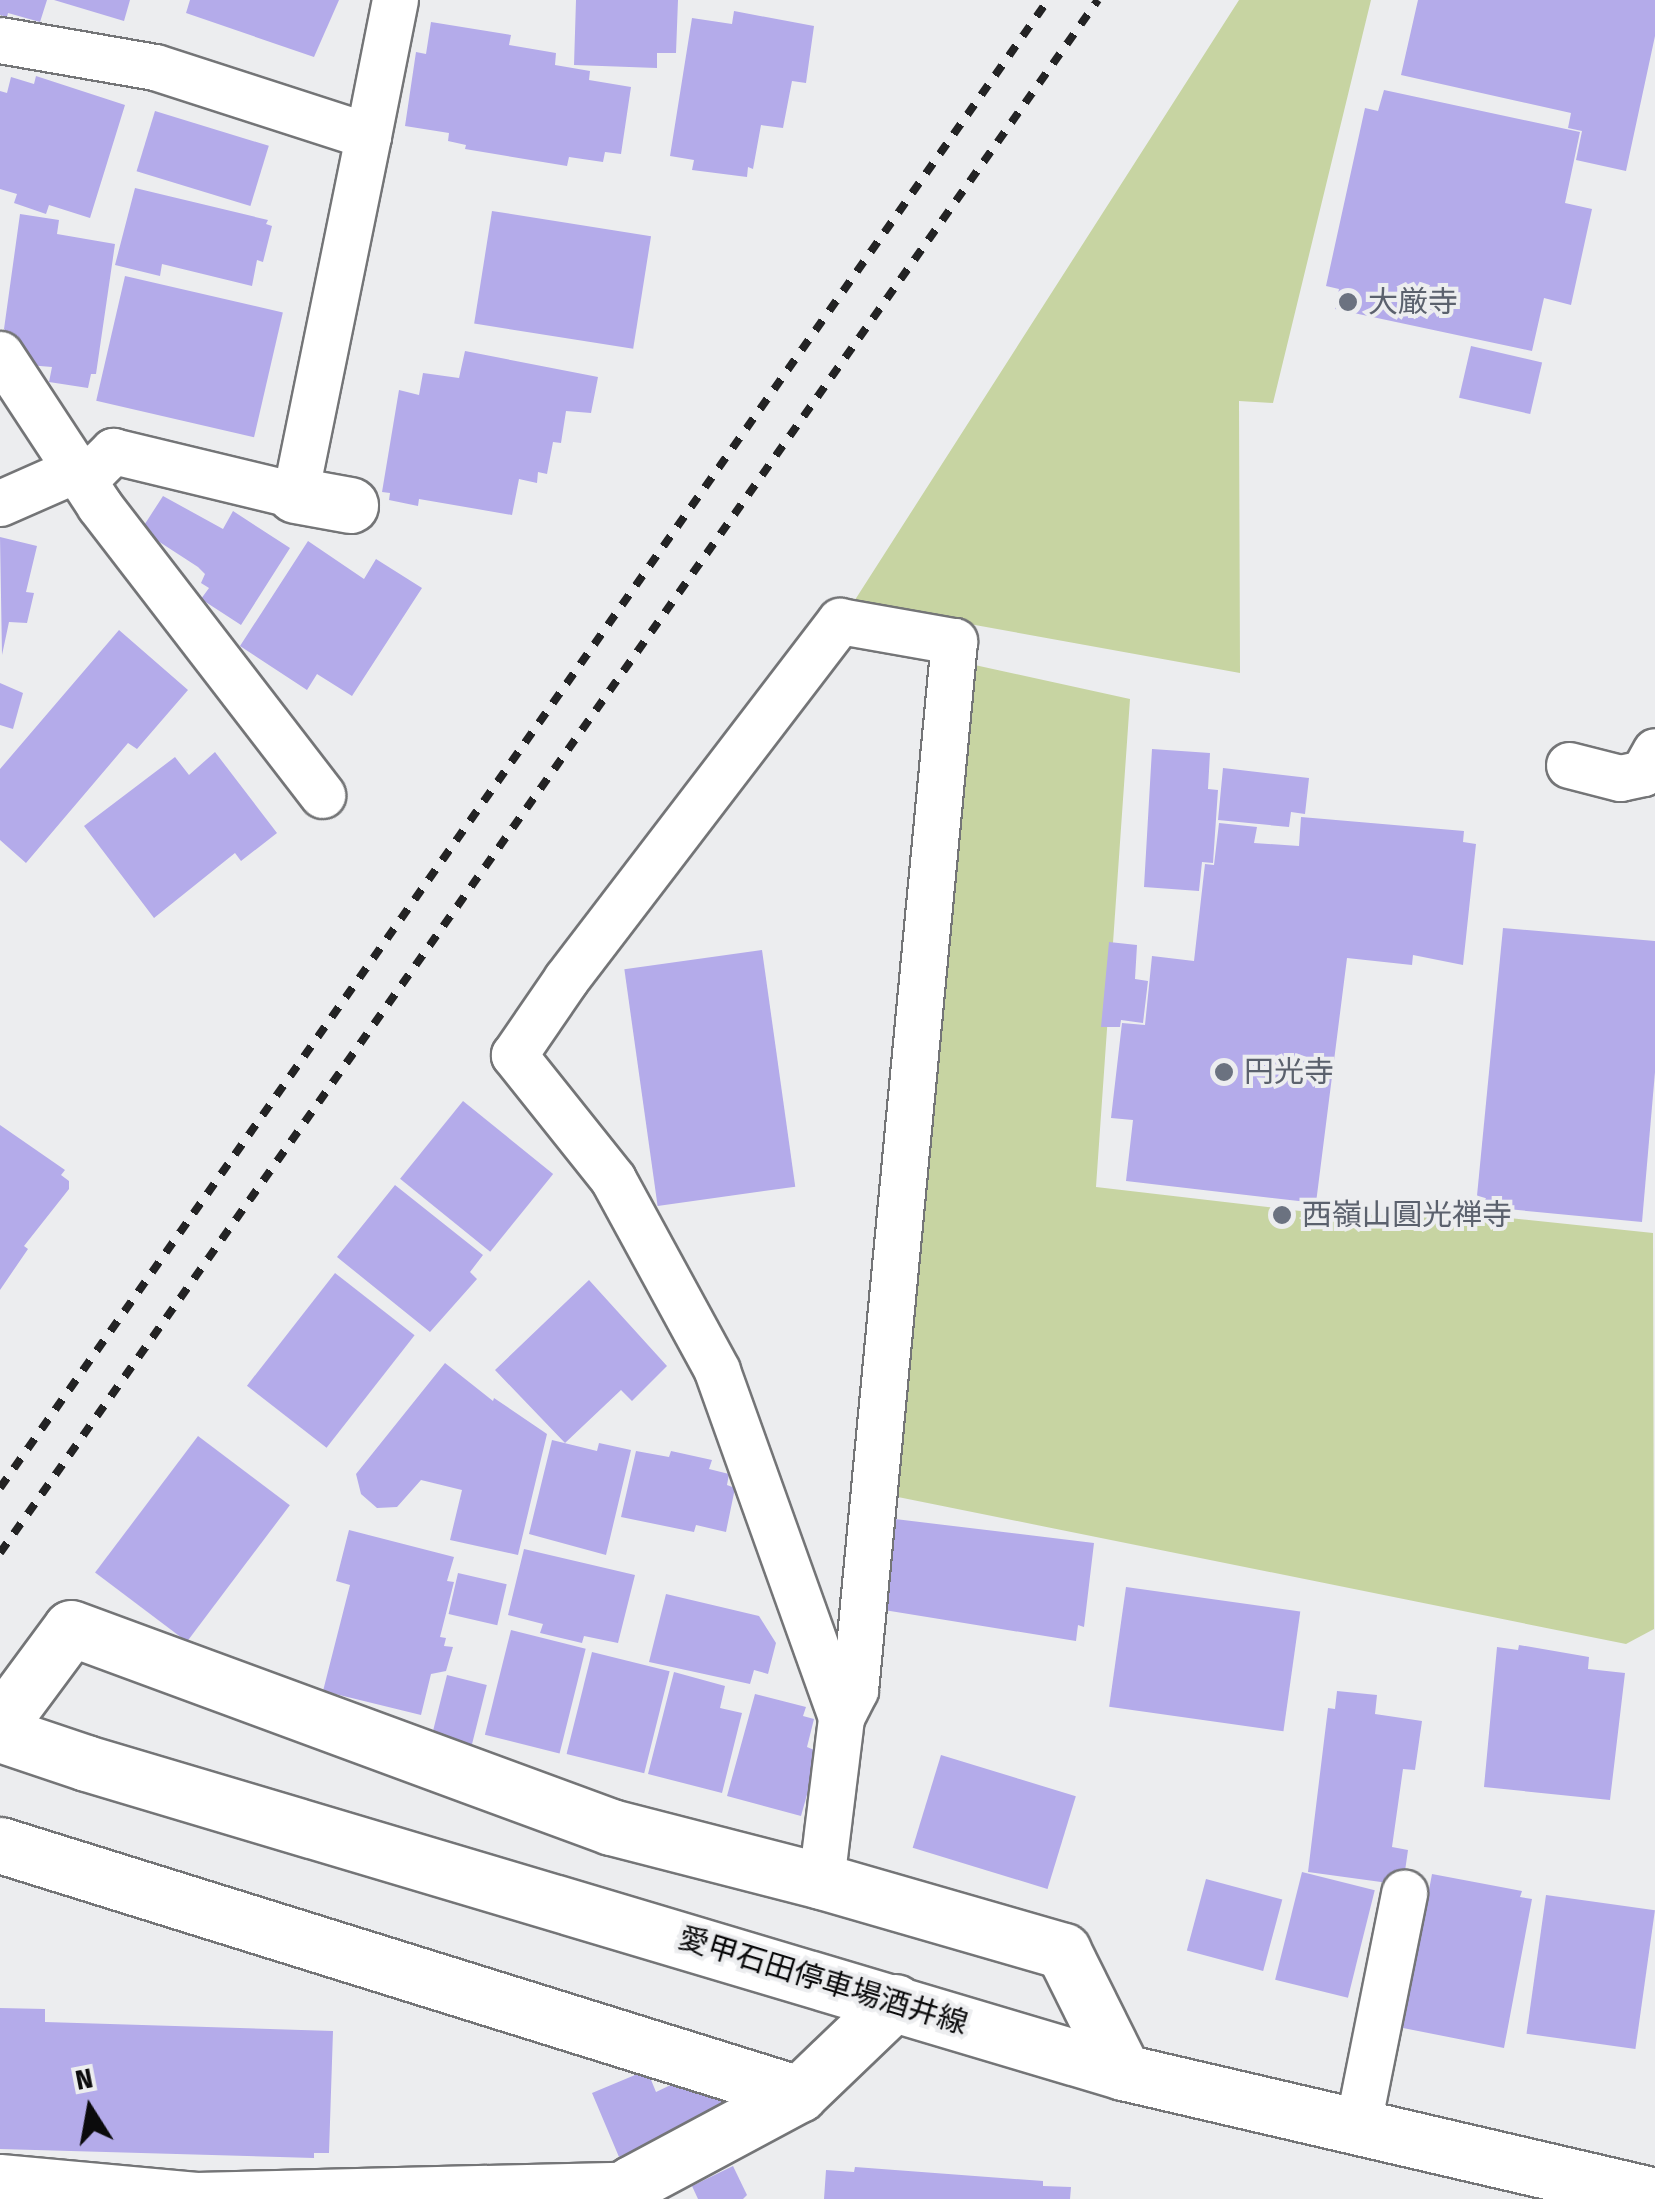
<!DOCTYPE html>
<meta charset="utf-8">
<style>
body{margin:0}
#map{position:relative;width:1655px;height:2199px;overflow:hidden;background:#ecedef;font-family:"Fira Sans Condensed","Noto Sans JP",sans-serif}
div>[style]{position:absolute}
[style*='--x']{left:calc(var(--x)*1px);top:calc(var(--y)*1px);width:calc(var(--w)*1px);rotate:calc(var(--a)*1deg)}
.green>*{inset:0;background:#c7d4a2}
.building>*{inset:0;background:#b4abea;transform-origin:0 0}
.roads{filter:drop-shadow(2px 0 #747577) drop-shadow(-2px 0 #747577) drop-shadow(0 2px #747577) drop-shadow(0 -2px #747577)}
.service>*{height:45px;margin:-22.5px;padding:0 22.5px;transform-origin:22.5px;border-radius:22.5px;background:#fff}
.minor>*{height:55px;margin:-27.5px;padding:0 27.5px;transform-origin:27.5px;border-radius:27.5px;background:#fff}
.secondary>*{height:55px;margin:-27.5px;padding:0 27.5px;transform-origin:27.5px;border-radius:27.5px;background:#fff}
.rail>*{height:8px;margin-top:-4px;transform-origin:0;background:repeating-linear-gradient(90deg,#232324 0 12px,transparent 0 24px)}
.dots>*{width:28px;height:28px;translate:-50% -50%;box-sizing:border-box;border:5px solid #ecedef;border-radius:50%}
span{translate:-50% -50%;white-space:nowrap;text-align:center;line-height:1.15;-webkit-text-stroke:8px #ecedef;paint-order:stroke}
.worship-label{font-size:30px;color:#5b616d}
.left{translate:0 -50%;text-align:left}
.street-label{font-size:30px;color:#0b0b0c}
.north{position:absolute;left:40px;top:2059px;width:100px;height:100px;-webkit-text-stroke:8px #ecedef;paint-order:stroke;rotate:349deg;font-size:28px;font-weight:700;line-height:40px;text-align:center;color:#0b0b0c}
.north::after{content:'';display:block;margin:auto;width:35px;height:45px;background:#0b0b0c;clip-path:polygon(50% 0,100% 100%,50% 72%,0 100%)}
</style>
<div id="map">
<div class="green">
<i style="clip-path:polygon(1239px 0,1371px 0,1273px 403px,1239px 401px,1240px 673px,853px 603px)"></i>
<i style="clip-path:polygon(961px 662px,1130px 699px,1096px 1187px,1335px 1215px,1471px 1214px,1653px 1233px,1654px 1629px,1626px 1644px,888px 1495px)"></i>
</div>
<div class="building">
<i style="clip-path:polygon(0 0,47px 0,40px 22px,8px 13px,7px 17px,0 15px)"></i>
<i style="clip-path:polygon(54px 0,130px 0,124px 21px)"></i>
<i style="clip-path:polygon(190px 0,339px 0,314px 57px,186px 13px)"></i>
<i style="clip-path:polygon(576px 0,678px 0,676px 53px,657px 53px,657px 68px,574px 65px)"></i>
<i style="clip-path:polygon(1418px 0,1655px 0,1655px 36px,1626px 171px,1576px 160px,1582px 131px,1568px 128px,1571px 113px,1401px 75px)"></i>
<i style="clip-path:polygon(734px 11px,814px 26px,806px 83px,792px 81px,783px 128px,761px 125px,753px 169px,748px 167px,747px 177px,692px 170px,694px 160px,670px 156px,692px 18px,732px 24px)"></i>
<i style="clip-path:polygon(431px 22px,511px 35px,509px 45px,556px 53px,555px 65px,590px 71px,589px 80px,631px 87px,621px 154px,605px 152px,603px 162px,569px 157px,567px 166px,465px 149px,466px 145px,448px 141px,449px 133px,405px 126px,416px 52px,426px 54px)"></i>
<i style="clip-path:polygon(36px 76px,125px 105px,90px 218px,49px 205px,46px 214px,14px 203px,17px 194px,0 189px,0 91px,7px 93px,11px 77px,34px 84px)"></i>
<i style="clip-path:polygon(1384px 90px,1580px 132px,1565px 203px,1592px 209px,1571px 305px,1544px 298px,1532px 351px,1335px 309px,1339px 289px,1326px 286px,1365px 108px,1378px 111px)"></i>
<i style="left:155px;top:111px;width:119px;height:63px;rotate:17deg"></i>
<i style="clip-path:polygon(135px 188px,268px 220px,266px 224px,272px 226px,263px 262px,257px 260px,252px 286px,162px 264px,160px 276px,115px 265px)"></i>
<i style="left:492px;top:211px;width:161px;height:114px;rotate:9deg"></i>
<i style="clip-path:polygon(20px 214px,59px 220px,57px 234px,115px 244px,96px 374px,91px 374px,88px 388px,49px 382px,52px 367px,28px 365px,4px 329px)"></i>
<i style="left:125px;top:276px;width:162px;height:128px;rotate:13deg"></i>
<i style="left:1471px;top:346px;width:73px;height:53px;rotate:13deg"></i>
<i style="clip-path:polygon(465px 351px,598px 377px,591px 413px,566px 411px,561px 443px,553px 442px,547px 474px,538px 472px,537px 483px,519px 479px,512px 515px,419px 499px,418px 506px,389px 500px,390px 493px,382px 492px,399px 390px,419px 395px,423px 373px,459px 378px)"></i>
<i style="clip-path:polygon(163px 496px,223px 529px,233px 511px,290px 548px,241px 625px,201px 599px,209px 588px,201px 583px,205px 574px,198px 567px,141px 530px)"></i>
<i style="clip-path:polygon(0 537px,37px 546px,26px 592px,34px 593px,27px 623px,9px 622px,2px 655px)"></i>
<i style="clip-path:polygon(308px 541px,364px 579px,376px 559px,422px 588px,352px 696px,317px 674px,307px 690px,240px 646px)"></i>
<i style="clip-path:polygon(119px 630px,188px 690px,137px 749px,128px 743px,26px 863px,0 840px,0 769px)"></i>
<i style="clip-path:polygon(0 683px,23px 693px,13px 729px,0 725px)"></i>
<i style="clip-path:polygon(1152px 749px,1210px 753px,1208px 789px,1218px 790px,1213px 863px,1202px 862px,1199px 891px,1144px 887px)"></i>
<i style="clip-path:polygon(215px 752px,277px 833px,241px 861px,235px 853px,154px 918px,84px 826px,175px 757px,189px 775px)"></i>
<i style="clip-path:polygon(1223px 768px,1309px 778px,1305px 814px,1291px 812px,1289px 827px,1218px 820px)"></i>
<i style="clip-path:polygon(1301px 817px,1464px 831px,1463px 842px,1476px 844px,1463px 965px,1413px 955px,1412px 965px,1347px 958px,1316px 1203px,1126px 1181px,1133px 1120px,1111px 1118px,1122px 1023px,1145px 1025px,1152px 956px,1194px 961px,1205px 864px,1214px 865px,1219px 823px,1257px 827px,1254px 843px,1299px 846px)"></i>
<i style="clip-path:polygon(1503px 928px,1655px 941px,1655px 1072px,1642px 1222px,1476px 1206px)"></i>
<i style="clip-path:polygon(1109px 942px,1137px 945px,1135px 979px,1148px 981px,1143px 1023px,1121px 1020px,1120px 1027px,1101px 1027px)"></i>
<i style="left:762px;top:950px;width:239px;height:139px;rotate:82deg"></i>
<i style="left:463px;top:1101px;width:116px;height:100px;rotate:39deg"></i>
<i style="clip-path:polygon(0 1125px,65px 1170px,61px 1175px,69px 1181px,69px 1189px,24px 1246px,28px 1249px,0 1290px)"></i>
<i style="clip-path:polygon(395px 1185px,483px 1255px,470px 1272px,477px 1279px,430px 1332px,337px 1257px)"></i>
<i style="left:335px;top:1273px;width:101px;height:143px;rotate:38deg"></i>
<i style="clip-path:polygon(589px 1280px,667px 1366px,632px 1401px,621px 1390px,565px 1443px,495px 1370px)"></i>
<i style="clip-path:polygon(445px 1363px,493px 1401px,494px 1398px,547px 1434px,518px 1555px,450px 1540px,462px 1490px,421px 1480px,397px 1507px,377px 1508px,361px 1494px,356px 1474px)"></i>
<i style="left:198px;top:1436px;width:115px;height:171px;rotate:37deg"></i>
<i style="clip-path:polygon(552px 1440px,597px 1451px,599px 1443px,631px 1450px,606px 1555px,529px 1534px)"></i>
<i style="clip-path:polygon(636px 1451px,669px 1457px,671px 1451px,712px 1460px,709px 1469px,729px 1474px,727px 1485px,735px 1488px,726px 1532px,696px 1525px,694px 1532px,621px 1517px)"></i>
<i style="clip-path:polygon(895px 1519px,1094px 1543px,1084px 1627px,1078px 1625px,1076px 1641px,884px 1610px)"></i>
<i style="clip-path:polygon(349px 1530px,454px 1557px,447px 1581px,454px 1582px,440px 1637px,446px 1638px,444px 1646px,453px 1647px,446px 1671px,431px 1674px,421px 1715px,323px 1691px,350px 1585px,336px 1581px)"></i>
<i style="clip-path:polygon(524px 1549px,635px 1575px,618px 1643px,584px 1636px,582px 1643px,540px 1633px,543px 1624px,508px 1615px)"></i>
<i style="left:458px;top:1573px;width:50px;height:42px;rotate:13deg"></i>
<i style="left:1126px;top:1587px;width:176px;height:121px;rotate:8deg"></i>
<i style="clip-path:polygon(666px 1594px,759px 1616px,776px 1643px,768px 1674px,754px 1670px,750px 1684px,649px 1662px)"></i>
<i style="left:511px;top:1630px;width:77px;height:108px;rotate:14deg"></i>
<i style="clip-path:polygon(1519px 1645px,1589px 1657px,1588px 1669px,1625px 1673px,1610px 1800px,1484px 1787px,1497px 1647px,1518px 1650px)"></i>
<i style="left:592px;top:1652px;width:80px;height:105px;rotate:14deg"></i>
<i style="clip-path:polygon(674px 1672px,725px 1686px,720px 1708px,742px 1713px,722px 1793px,648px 1774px)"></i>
<i style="left:447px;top:1675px;width:41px;height:66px;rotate:14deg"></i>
<i style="clip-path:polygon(1337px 1691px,1377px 1695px,1375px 1714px,1422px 1721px,1415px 1770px,1403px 1769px,1392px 1847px,1408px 1850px,1403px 1885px,1308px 1872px,1328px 1708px,1335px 1709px)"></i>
<i style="clip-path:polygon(755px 1694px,806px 1707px,803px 1716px,814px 1719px,807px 1747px,819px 1752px,801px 1816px,727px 1796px)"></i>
<i style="left:941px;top:1755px;width:141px;height:97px;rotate:17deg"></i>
<i style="left:1302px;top:1872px;width:75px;height:111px;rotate:14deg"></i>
<i style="clip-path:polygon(1432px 1874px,1522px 1891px,1520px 1897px,1532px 1899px,1504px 2048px,1403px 2028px)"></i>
<i style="left:1206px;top:1879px;width:79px;height:74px;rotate:15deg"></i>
<i style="left:1546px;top:1895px;width:110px;height:140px;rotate:8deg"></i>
<i style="clip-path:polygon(0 2008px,45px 2009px,45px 2022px,333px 2031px,329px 2153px,314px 2153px,314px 2158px,0 2149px)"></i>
<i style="clip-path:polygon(647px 2070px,656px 2092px,677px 2082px,722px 2090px,731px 2113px,619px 2157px,592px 2093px)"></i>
<i style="clip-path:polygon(733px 2166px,747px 2195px,743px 2199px,698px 2199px,692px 2186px)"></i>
<i style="clip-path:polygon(855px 2167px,1043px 2181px,1043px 2186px,1071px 2187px,1070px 2199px,824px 2199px,826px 2170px,854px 2172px)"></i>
</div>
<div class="roads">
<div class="service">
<i style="--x:0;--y:40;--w:157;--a:9.9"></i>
<i style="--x:155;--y:67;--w:224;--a:17.9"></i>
<i style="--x:368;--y:136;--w:139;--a:-78.8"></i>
<i style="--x:0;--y:354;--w:181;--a:56.7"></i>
<i style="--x:99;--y:505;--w:366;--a:52.4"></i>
<i style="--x:0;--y:503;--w:84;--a:-23.8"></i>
<i style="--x:77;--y:469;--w:20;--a:-6"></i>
<i style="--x:97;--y:467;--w:23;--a:-45"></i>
<i style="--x:113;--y:451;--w:187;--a:13.6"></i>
<i style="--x:295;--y:495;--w:366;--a:-78.5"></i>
<i style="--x:1569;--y:765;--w:53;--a:14.3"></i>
<i style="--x:1620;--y:778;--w:24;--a:-12"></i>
<i style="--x:1643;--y:773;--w:25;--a:-61"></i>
<i style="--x:821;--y:1881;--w:165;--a:-83"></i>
<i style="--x:841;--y:1717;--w:368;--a:-109.7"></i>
<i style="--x:717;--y:1370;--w:217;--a:-118.6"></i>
<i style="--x:613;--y:1179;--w:159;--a:-128.6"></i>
<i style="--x:514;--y:1055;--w:92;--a:-55.6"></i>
<i style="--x:566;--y:979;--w:451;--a:-52.6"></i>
<i style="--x:840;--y:621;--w:116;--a:10"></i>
<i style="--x:954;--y:641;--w:1054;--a:95.39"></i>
<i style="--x:855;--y:1690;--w:30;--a:117"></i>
<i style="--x:1358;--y:2124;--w:236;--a:-78.7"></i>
<i style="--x:0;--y:2177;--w:197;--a:5.2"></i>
<i style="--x:196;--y:2195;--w:435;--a:-1.4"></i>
</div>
<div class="minor">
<i style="--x:295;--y:495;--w:56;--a:10.3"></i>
<i style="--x:0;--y:1724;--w:119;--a:-53.5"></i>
<i style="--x:71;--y:1628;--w:576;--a:20.23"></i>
<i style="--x:611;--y:1827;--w:217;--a:14.4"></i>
<i style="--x:821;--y:1881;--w:252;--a:16.1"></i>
<i style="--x:1063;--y:1951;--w:135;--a:63.6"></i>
<i style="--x:0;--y:1845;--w:837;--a:17.31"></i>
<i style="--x:614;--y:2199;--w:23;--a:-41"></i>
<i style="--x:631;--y:2184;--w:191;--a:-28.2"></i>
<i style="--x:799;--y:2094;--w:133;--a:-43.8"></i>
</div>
<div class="secondary">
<i style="--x:0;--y:1734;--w:91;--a:18.6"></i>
<i style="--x:86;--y:1763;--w:1082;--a:16.59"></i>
<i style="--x:1123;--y:2072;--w:546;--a:13.12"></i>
</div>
</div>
<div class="rail">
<i style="--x:0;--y:1488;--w:1820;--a:-54.84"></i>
<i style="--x:0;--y:1553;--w:1902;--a:-54.74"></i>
</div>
<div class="dots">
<i style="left:1348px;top:302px;background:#6b7280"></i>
<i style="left:1224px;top:1072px;background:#6b7280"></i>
<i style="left:1282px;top:1215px;background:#6b7280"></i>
</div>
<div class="worship-label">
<span class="left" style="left:1368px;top:302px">大厳寺</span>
<span class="left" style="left:1244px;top:1072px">円光寺</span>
<span class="left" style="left:1302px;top:1215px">西嶺山圓光禅寺</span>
</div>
<div class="street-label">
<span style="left:823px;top:1981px;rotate:17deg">愛甲石田停車場酒井線</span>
</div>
<div class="north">N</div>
</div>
